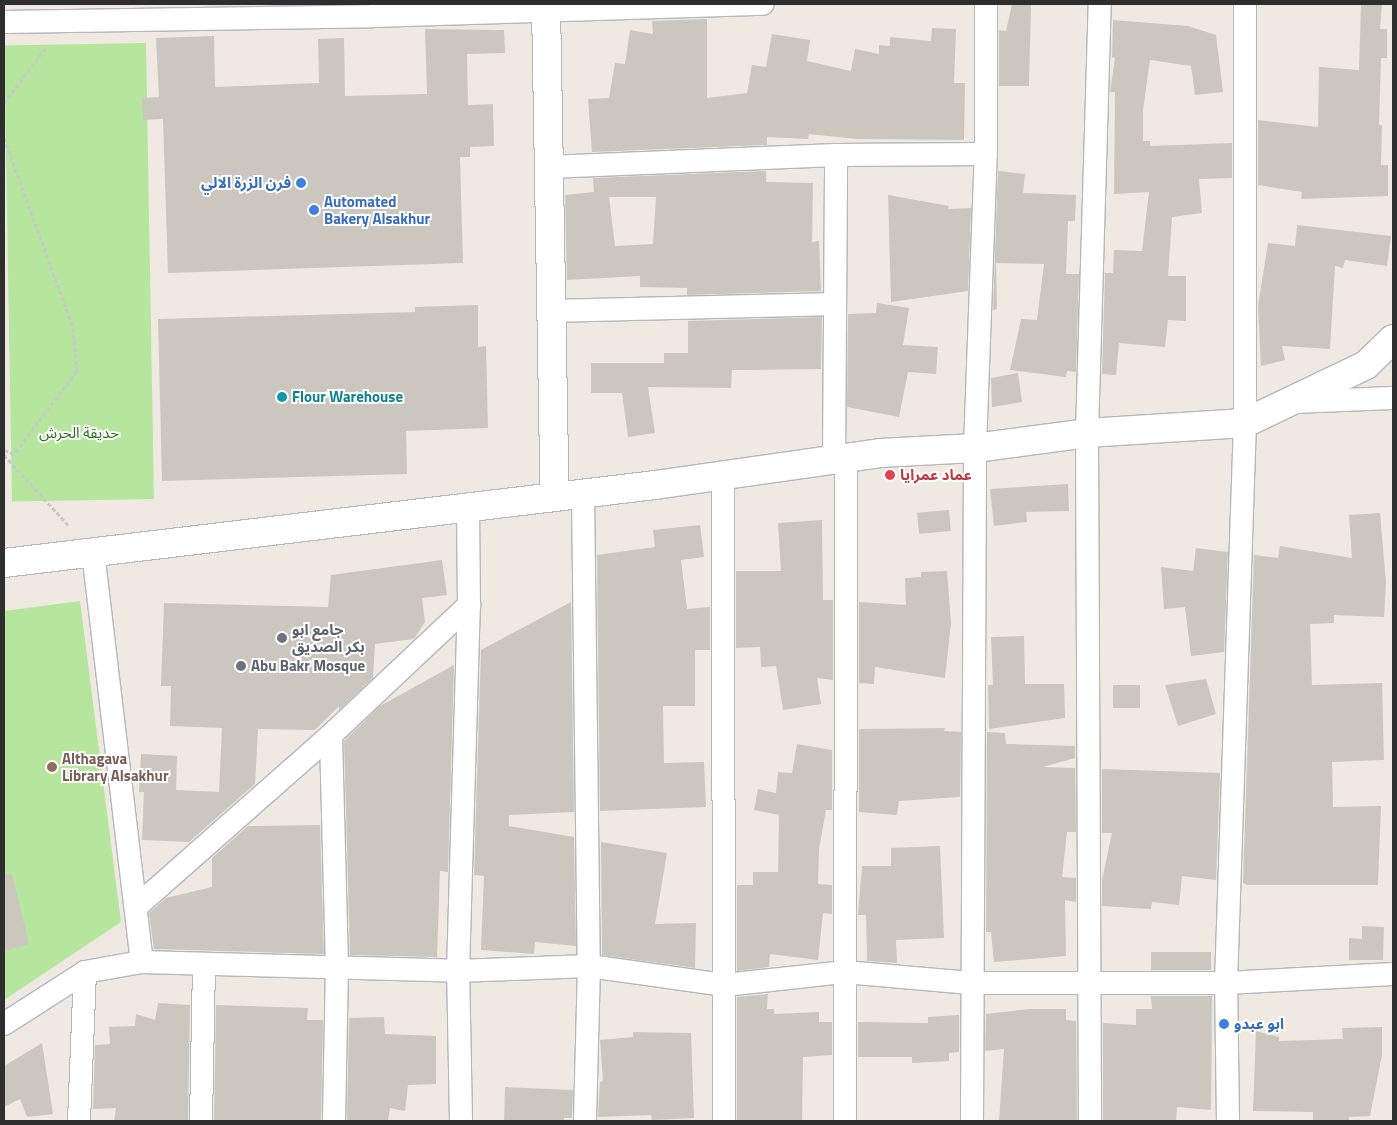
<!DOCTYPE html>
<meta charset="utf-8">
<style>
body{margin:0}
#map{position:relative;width:1397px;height:1125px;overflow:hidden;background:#efe9e1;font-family:"Titillium Web","Noto Sans Arabic",sans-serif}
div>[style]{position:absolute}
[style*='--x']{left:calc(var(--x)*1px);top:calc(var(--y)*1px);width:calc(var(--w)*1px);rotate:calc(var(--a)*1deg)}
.green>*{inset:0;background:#b6e59e;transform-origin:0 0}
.building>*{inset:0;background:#cbc7bf;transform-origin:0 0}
.path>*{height:3px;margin-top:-1.5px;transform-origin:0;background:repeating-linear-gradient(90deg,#c9c9c9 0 4px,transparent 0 6.5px)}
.roads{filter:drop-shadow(1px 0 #b4b7c1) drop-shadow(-1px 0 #b4b7c1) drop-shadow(0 1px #b4b7c1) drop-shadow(0 -1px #b4b7c1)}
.minor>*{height:22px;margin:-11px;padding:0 11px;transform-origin:11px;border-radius:11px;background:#fff}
.secondary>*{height:28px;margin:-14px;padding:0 14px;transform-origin:14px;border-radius:14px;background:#fff}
.dots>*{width:14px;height:14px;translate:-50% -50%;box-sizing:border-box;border:2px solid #fff;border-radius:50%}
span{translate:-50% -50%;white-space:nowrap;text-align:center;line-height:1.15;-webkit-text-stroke:4px #fff;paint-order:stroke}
.shop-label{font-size:15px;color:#366cbe;font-weight:700}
.right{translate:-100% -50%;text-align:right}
.left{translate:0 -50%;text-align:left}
.culture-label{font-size:15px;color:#0d838f;font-weight:700}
.park-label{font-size:15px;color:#2c6e1b}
.health-label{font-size:15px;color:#be3a42;font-weight:700}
.worship-label{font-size:15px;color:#5b616d;font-weight:700}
.education-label{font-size:15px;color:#785e54;font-weight:700}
.frame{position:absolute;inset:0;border:5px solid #2e2e2e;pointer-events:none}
</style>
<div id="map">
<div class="green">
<i style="left:146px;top:43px;width:456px;height:142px;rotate:89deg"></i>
<i style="clip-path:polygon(80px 601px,121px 922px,4px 1000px,4px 611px)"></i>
</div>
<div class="building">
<i style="clip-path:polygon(1012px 4px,1031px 4px,1029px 86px,999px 86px,999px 30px,1006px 31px)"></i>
<i style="clip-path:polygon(1361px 4px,1382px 4px,1380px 29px,1387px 29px,1387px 58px,1381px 58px,1379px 125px,1382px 125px,1381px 165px,1388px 165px,1388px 196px,1301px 199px,1302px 192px,1258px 185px,1258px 120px,1318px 127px,1319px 67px,1359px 70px)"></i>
<i style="clip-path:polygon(707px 19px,707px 98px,747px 93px,752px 65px,766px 67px,772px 34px,810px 40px,807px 61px,851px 71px,855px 49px,879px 54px,879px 45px,890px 46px,890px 37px,931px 41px,932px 28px,956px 29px,954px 83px,965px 83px,964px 140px,857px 139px,809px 134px,808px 139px,767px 137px,767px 145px,592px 152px,588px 99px,609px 98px,615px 63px,625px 64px,630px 30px,653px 34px,652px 21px)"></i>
<i style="clip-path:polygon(1113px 20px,1188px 26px,1216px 35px,1223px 92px,1195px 95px,1191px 66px,1150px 60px,1143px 110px,1143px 141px,1150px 141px,1150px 146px,1232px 143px,1232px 178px,1199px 179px,1202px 213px,1172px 217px,1168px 276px,1186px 276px,1186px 321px,1168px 320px,1165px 347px,1119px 343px,1116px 375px,1102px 374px,1105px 273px,1113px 273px,1114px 250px,1142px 251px,1149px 192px,1114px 194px,1115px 92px,1110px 92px,1115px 58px,1112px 57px)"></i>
<i style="clip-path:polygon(425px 29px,504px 30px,505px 53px,467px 54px,468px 105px,493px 104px,494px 146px,470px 147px,470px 157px,460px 157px,463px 263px,168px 273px,163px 119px,143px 120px,142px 98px,159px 97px,156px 38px,214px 36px,215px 87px,319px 83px,318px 39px,344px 38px,345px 96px,427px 94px)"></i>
<i style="clip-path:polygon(evenodd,766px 171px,766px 182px,813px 183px,812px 242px,819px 241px,821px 291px,687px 295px,687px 288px,640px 287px,640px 276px,567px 280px,565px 195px,594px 192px,593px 178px,766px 171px,609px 197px,656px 197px,653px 244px,615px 246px,609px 197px)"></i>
<i style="clip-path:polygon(998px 171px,1025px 174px,1023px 193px,1076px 195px,1075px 221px,1068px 221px,1066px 274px,1079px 274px,1076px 372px,1067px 371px,1066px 377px,1010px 370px,1021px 319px,1037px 320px,1044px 264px,996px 263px,997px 309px,993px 310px)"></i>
<i style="clip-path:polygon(888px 195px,949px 206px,948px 209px,971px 208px,968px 291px,891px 302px)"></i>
<i style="clip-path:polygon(1297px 225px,1391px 236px,1387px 266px,1345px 260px,1343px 268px,1335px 266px,1330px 349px,1282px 346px,1285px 360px,1261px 366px,1258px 306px,1268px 243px,1295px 246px)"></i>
<i style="clip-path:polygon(877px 303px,909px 308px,903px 345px,938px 347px,936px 374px,908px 372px,899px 417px,847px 407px,848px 314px,876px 313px)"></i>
<i style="clip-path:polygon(478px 305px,478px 347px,486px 346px,488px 428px,406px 431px,407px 474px,162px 481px,158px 319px,415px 312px,415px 307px)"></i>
<i style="clip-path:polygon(822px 317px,821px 369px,732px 370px,731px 388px,648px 387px,655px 433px,628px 437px,622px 393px,591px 393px,591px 363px,664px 363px,664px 353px,688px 353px,688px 321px)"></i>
<i style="clip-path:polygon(1018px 373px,1022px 402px,992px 407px,991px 378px)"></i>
<i style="clip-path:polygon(1068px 484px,1069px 511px,1026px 512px,1027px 522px,994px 526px,990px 489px)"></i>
<i style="left:949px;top:510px;width:21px;height:32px;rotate:85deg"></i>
<i style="clip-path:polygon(1380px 513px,1386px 583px,1384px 617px,1334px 615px,1334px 623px,1310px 624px,1312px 685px,1382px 683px,1384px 760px,1332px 762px,1333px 807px,1381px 806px,1378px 885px,1247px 885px,1243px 883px,1254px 555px,1278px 558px,1280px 546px,1352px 558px,1349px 515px)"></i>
<i style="clip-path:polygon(822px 520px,823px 600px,833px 600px,833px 680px,817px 678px,821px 704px,783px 710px,776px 666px,761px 667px,760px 647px,736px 648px,736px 571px,781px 571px,778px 523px)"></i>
<i style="clip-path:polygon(700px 525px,704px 557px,681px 560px,687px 609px,710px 607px,710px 650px,695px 650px,695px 706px,663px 706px,664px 763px,704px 762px,706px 807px,600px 811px,597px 555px,655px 547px,653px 530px)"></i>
<i style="clip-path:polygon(1196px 548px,1228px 552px,1224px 652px,1191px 656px,1185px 607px,1164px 609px,1161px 567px,1193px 571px)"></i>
<i style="clip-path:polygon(442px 560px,447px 595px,422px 598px,425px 622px,414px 639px,375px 644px,373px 678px,339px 710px,339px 706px,315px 730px,258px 729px,255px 784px,189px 842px,142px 840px,144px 792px,139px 792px,141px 754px,177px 756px,176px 790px,219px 792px,222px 728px,170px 726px,171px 686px,161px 686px,164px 603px,328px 607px,331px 575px)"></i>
<i style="clip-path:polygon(947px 571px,951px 623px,945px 678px,875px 667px,874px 684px,859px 683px,859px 602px,906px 605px,905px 578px,921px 577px,921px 572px)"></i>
<i style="clip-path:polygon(571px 602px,574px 812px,509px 815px,509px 826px,574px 837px,576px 946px,535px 942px,534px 954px,481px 950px,484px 876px,474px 875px,481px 650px)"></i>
<i style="clip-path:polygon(1024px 636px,1025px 684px,1064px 684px,1065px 718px,989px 729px,988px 685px,993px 685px,991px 637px)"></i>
<i style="clip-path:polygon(454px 665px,448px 872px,440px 871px,437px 957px,350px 955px,344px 741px,380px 706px)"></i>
<i style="clip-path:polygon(1206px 679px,1216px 714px,1178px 726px,1165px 685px)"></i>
<i style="left:1140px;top:685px;width:23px;height:27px;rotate:90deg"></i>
<i style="clip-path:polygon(945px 728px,944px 731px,961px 732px,960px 797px,899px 801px,897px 815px,859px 812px,859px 729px)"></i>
<i style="clip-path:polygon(987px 732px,1005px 733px,1006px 744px,1075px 746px,1075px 758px,1043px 767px,1075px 768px,1076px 832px,1067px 832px,1062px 877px,1076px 878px,1076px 902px,1065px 900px,1066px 956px,994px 962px,991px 932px,986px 932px)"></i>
<i style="clip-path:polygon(797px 744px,832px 750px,832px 810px,826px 810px,819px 849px,818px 884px,832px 885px,832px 914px,823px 913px,818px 960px,770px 954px,769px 967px,737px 971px,737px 885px,753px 885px,753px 872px,778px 872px,779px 815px,754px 810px,758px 789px,776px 793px,778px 772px,792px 773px)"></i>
<i style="clip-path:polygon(1102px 769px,1220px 773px,1216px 880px,1182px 876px,1179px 905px,1152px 902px,1151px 909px,1102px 906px,1102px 880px,1112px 833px,1102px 833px)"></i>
<i style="clip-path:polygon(320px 825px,324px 954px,154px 949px,149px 913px,166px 898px,212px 887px,212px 858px,248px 826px)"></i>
<i style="clip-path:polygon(601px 842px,667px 853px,655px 924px,696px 923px,695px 968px,602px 955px)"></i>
<i style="clip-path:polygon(940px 846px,944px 938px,896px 940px,897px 963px,867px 961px,866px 915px,858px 915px,862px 866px,891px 866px,891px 848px)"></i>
<i style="clip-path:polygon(12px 874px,29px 944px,4px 951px,4px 875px)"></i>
<i style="clip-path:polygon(1362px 926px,1384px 927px,1383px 960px,1349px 960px,1349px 938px,1362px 939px)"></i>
<i style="left:1211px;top:952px;width:18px;height:60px;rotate:90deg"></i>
<i style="clip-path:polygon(768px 994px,767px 1009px,774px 1009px,774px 1014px,819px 1012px,819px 1022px,832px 1022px,832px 1055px,803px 1057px,802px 1121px,737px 1121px,737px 997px)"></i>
<i style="clip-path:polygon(1151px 996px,1212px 996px,1211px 1110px,1177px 1107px,1176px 1121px,1103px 1120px,1103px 1023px,1136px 1025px,1136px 1009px,1152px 1009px)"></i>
<i style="clip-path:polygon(158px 1003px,190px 1005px,188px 1121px,114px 1121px,116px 1108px,93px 1109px,95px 1045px,110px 1044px,109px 1027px,135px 1026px,136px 1014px,155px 1020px)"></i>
<i style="clip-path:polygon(216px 1005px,308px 1008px,307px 1020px,323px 1020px,321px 1121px,214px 1121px)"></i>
<i style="clip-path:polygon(1029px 1009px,1066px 1009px,1066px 1020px,1076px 1021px,1077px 1120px,999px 1121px,1004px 1049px,985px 1051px,986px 1014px)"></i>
<i style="clip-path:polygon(959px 1015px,959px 1052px,949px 1053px,949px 1061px,912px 1063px,912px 1057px,858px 1057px,858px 1022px,928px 1023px,928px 1017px)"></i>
<i style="clip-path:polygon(384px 1017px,385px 1034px,436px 1036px,436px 1084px,408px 1085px,405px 1111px,390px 1108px,388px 1121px,347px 1121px,349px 1018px)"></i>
<i style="clip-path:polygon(1382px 1027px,1382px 1055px,1370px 1116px,1349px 1117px,1349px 1121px,1313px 1121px,1313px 1112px,1253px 1111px,1256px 1031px,1279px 1037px,1279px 1041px,1343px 1039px,1342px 1028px)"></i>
<i style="clip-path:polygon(633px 1032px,691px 1033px,694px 1118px,652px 1120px,651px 1115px,598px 1117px,600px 1082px,603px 1081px,600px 1040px,633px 1037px)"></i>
<i style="clip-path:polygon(42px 1043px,53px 1114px,27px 1117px,20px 1099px,4px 1107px,4px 1066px)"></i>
<i style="clip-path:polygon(505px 1087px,573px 1090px,572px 1118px,564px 1118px,564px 1121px,504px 1121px)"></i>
</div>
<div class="path">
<i style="--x:4;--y:103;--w:71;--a:-53"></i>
<i style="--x:4;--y:138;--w:202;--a:70"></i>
<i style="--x:73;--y:328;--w:43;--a:84.7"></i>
<i style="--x:77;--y:371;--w:104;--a:127.2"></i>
<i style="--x:14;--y:454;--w:11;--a:-158"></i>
<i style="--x:4;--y:455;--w:96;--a:47.5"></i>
</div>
<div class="roads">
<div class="minor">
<i style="--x:4;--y:22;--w:369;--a:-0.9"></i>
<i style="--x:373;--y:16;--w:390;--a:-1.8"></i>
<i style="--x:549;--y:167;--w:287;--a:-2.4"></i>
<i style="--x:836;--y:155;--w:150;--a:-0.4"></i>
<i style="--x:551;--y:311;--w:284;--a:-1.4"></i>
<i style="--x:1292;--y:402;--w:101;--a:-2.3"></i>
<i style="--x:834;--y:460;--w:305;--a:-89.6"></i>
<i style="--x:723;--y:476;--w:645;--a:89.91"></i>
<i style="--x:583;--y:493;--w:473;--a:89.3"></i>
<i style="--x:589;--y:966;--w:155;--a:91.5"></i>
<i style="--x:93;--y:552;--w:413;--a:83.2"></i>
<i style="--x:136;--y:907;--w:260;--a:-41.4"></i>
<i style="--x:4;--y:1024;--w:96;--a:-32.7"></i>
<i style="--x:85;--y:972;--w:58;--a:-10"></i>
<i style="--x:142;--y:962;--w:316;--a:1.6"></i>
<i style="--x:458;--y:971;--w:131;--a:-2.2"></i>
<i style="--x:589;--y:966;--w:137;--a:8"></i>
<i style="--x:725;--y:985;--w:121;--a:-6.2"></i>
<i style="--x:845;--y:972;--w:126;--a:5"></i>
<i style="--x:971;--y:983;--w:255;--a:0"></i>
<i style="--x:1226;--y:983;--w:167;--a:-3.1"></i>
<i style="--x:79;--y:1121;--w:149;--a:-87.7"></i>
<i style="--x:201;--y:1121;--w:157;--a:-88.9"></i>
<i style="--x:334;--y:1121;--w:155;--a:-88.9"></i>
<i style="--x:337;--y:966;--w:231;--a:-91.5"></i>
<i style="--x:331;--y:735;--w:190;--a:-43.3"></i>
<i style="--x:461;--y:1121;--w:150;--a:-91.1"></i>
<i style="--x:458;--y:971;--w:366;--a:-88.3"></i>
<i style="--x:469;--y:605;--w:98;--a:-90.6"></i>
<i style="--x:845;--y:1121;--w:663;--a:-89.91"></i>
<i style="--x:972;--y:1121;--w:673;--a:-89.74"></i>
<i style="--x:975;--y:448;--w:294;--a:-87.9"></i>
<i style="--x:986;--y:154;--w:150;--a:-90"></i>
<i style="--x:1090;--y:1121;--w:688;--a:-90.25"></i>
<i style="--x:1087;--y:433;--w:429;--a:-88.3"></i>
<i style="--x:1228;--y:1121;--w:138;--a:-90.8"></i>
<i style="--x:1226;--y:983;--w:560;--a:-88.06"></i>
<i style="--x:1245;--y:423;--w:419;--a:-90"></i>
</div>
<div class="secondary">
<i style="--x:546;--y:4;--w:493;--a:89"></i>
<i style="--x:4;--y:563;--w:656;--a:-6.83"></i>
<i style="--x:655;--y:485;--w:227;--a:-8.1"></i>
<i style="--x:880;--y:453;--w:95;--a:-3"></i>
<i style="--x:975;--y:448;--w:113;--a:-7.6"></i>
<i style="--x:1087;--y:433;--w:158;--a:-3.6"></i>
<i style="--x:1245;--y:423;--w:134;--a:-25.6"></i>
<i style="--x:1366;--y:365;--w:37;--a:-44"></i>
</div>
</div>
<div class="dots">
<i style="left:301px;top:183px;background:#3f7fe0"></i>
<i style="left:314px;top:210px;background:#3f7fe0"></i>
<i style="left:282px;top:397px;background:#0f9aa8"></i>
<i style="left:890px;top:475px;background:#e0444e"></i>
<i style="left:282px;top:638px;background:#6b7280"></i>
<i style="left:241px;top:666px;background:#6b7280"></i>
<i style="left:52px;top:767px;background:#8d6e63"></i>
<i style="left:1224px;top:1024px;background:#3f7fe0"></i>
</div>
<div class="shop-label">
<span class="right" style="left:291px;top:183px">فرن الزرة الالي</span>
<span class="left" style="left:324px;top:210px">Automated<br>Bakery Alsakhur</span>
<span class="left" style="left:1234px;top:1024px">ابو عبدو</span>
</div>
<div class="culture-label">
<span class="left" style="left:292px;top:397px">Flour Warehouse</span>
</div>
<div class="park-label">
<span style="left:79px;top:433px">حديقة الحرش</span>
</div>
<div class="health-label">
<span class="left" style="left:900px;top:475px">عماد عمرايا</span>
</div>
<div class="worship-label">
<span class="left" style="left:292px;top:638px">جامع ابو<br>بكر الصديق</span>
<span class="left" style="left:251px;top:666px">Abu Bakr Mosque</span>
</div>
<div class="education-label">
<span class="left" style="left:62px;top:767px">Althagava<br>Library Alsakhur</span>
</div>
<div class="frame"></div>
</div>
